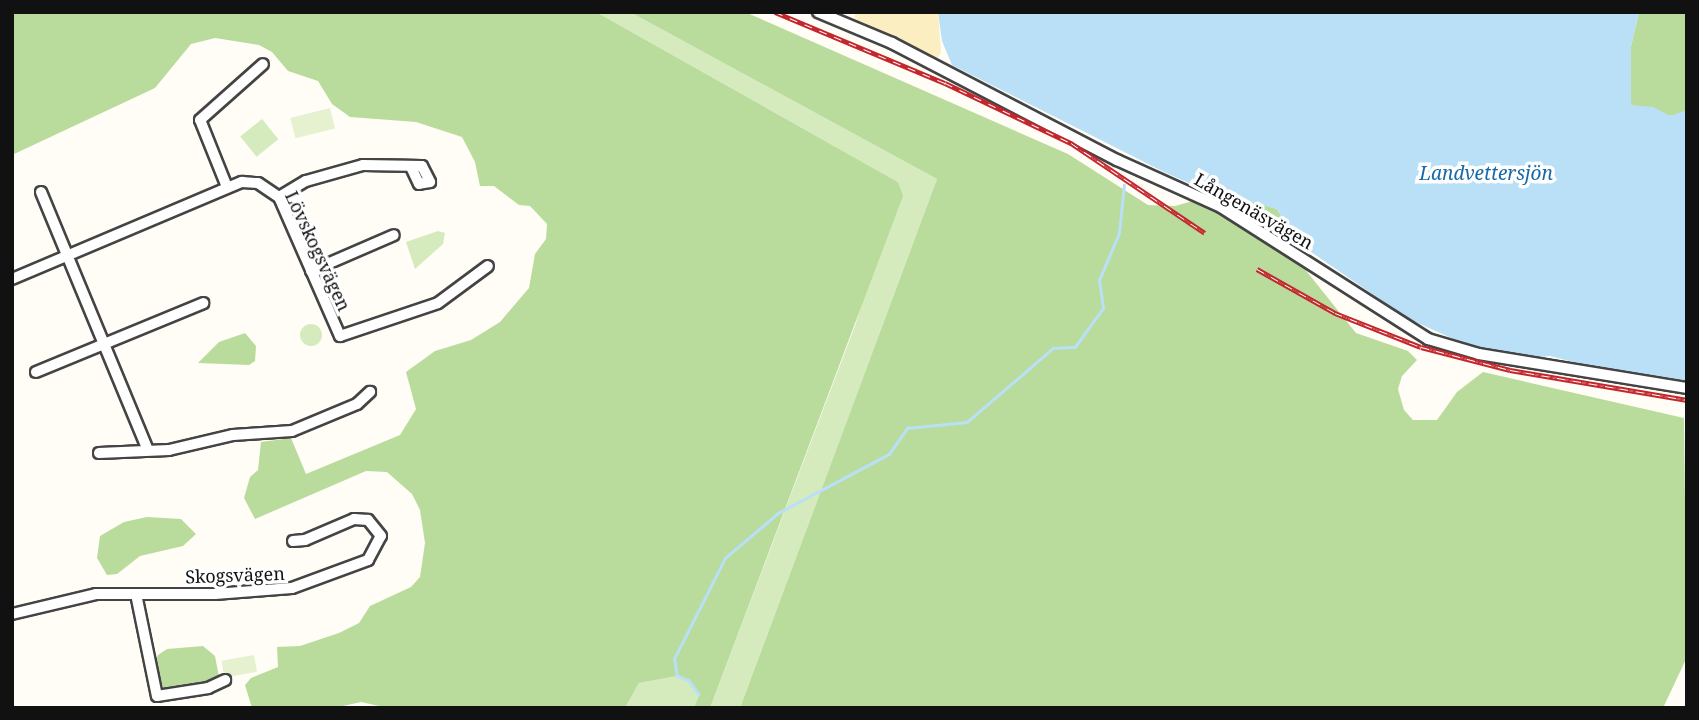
<!DOCTYPE html>
<meta charset="utf-8">
<style>
body{margin:0}
#map{position:relative;width:1699px;height:720px;overflow:hidden;background:#fffdf5;font-family:"Noto Serif",serif}
div>[style]{position:absolute}
[style*='--x']{left:calc(var(--x)*1px);top:calc(var(--y)*1px);width:calc(var(--w)*1px);rotate:calc(var(--a)*1deg)}
.green>*{inset:0;background:#d5ebbd;transform-origin:0 0}
.round{border-radius:50%}
.forest>*{inset:0;background:#b9dc9c}
.sand>*{inset:0;background:#fbeec1}
.pitch>*{inset:0;background:#e6f2cf;transform-origin:0 0}
.water>*{inset:0;background:#b9e0f7}
.stream>*{height:2.5px;margin:-1.25px;padding:0 1.25px;transform-origin:1.25px;border-radius:1.25px;background:#b9e0f7}
.roads{filter:drop-shadow(2px 0 #444) drop-shadow(-2px 0 #444) drop-shadow(0 2px #444) drop-shadow(0 -2px #444)}
.minor>*{height:10px;margin:-5px;padding:0 5px;transform-origin:5px;border-radius:5px;background:#fff}
.rail>*{height:5px;margin-top:-2.5px;transform-origin:0;background:repeating-linear-gradient(90deg,#fff 0 8px,#c4262e 0 16px);box-sizing:border-box;border-block:2px solid #c4262e}
span{translate:-50% -50%;white-space:nowrap;text-align:center;line-height:1.15;-webkit-text-stroke:7px #fff;paint-order:stroke}
.street-label{font-size:18px;color:#111}
.water-label{font-size:19px;color:#1768a6;font-style:italic}
.frame{position:absolute;inset:0;border:14px solid #111;pointer-events:none}
</style>
<div id="map">
<div class="green">
<i style="clip-path:polygon(596px 12px,630px 12px,937px 179px,740px 708px,710px 708px,856px 323px,898px 182px)"></i>
<i style="left:262px;top:119px;width:26px;height:28px;rotate:51deg"></i>
<i style="clip-path:polygon(438px 231px,445px 233px,443px 244px,415px 269px,406px 242px)"></i>
<i class="round" style="left:300px;top:324px;width:22px;height:22px"></i>
<i style="clip-path:polygon(677px 676px,689px 681px,699px 695px,694px 708px,625px 708px,639px 683px)"></i>
</div>
<div class="forest">
<i style="clip-path:polygon(12px 12px,596px 12px,898px 182px,903px 196px,710px 708px,694px 708px,699px 695px,689px 681px,677px 676px,639px 683px,625px 708px,388px 708px,361px 702px,334px 708px,252px 708px,245px 685px,251px 678px,278px 667px,277px 647px,300px 646px,339px 633px,359px 623px,370px 606px,411px 587px,420px 577px,425px 543px,420px 510px,412px 494px,387px 472px,366px 471px,255px 519px,244px 498px,250px 477px,258px 470px,261px 442px,291px 438px,306px 474px,400px 435px,416px 409px,406px 372px,435px 351px,471px 340px,500px 322px,529px 288px,535px 254px,546px 239px,547px 224px,530px 206px,519px 205px,494px 186px,480px 186px,475px 162px,462px 137px,416px 122px,350px 117px,332px 104px,318px 81px,288px 71px,272px 52px,259px 45px,215px 38px,191px 44px,155px 88px,12px 155px)"></i>
<i style="clip-path:polygon(630px 12px,745px 12px,1068px 154px,1148px 205px,1175px 206px,1221px 193px,1277px 209px,1295px 241px,1304px 268px,1356px 333px,1408px 351px,1417px 360px,1402px 376px,1398px 389px,1404px 410px,1413px 420px,1437px 420px,1457px 392px,1483px 372px,1684px 418px,1687px 657px,1663px 708px,740px 708px,937px 179px)"></i>
<i style="clip-path:polygon(1639px 12px,1687px 12px,1687px 110px,1683px 113px,1670px 116px,1631px 105px,1631px 46px)"></i>
<i style="clip-path:polygon(245px 333px,256px 346px,255px 361px,249px 365px,198px 363px,219px 342px)"></i>
<i style="clip-path:polygon(147px 517px,181px 519px,196px 534px,183px 546px,140px 556px,117px 574px,107px 575px,97px 558px,100px 536px,124px 522px)"></i>
<i style="clip-path:polygon(203px 646px,215px 656px,219px 677px,210px 684px,176px 692px,164px 690px,155px 662px,158px 655px,167px 649px)"></i>
</div>
<div class="sand">
<i style="clip-path:polygon(856px 12px,938px 12px,941px 53px,937px 58px,928px 56px,854px 18px)"></i>
</div>
<div class="pitch">
<i style="left:330px;top:108px;width:21px;height:41px;rotate:76deg"></i>
<i style="left:254px;top:655px;width:17px;height:33px;rotate:80deg"></i>
</div>
<div class="water">
<i style="clip-path:polygon(938px 12px,1639px 12px,1631px 47px,1631px 105px,1653px 107px,1670px 116px,1687px 110px,1687px 381px,1604px 370px,1550px 356px,1530px 358px,1478px 350px,1409px 319px,1295px 241px,1277px 209px,1200px 188px,1164px 172px,952px 65px,942px 41px)"></i>
</div>
<div class="stream">
<i style="--x:699;--y:695;--w:17;--a:-126"></i>
<i style="--x:689;--y:681;--w:13;--a:-157"></i>
<i style="--x:677;--y:676;--w:17;--a:-100"></i>
<i style="--x:674;--y:659;--w:113;--a:-63.2"></i>
<i style="--x:725;--y:558;--w:70;--a:-40.3"></i>
<i style="--x:778;--y:513;--w:126;--a:-28"></i>
<i style="--x:889;--y:454;--w:32;--a:-55"></i>
<i style="--x:907;--y:428;--w:60;--a:-5.7"></i>
<i style="--x:967;--y:422;--w:113;--a:-40.7"></i>
<i style="--x:1053;--y:348;--w:22;--a:-3"></i>
<i style="--x:1075;--y:347;--w:48;--a:-54.3"></i>
<i style="--x:1103;--y:308;--w:28;--a:-98"></i>
<i style="--x:1099;--y:280;--w:51;--a:-66.9"></i>
<i style="--x:1119;--y:233;--w:48;--a:-84.1"></i>
</div>
<div class="roads">
<div class="minor">
<i style="--x:818;--y:12;--w:80;--a:22.7"></i>
<i style="--x:892;--y:43;--w:254;--a:27.5"></i>
<i style="--x:1117;--y:160;--w:114;--a:24.3"></i>
<i style="--x:1221;--y:207;--w:246;--a:32.5"></i>
<i style="--x:1428;--y:339;--w:53;--a:16.4"></i>
<i style="--x:1479;--y:354;--w:211;--a:9.3"></i>
<i style="--x:227;--y:187;--w:72;--a:-111.9"></i>
<i style="--x:200;--y:120;--w:84;--a:-41.6"></i>
<i style="--x:41;--y:192;--w:279;--a:67.5"></i>
<i style="--x:279;--y:197;--w:31;--a:-31"></i>
<i style="--x:306;--y:181;--w:59;--a:-15.7"></i>
<i style="--x:363;--y:165;--w:59;--a:1"></i>
<i style="--x:422;--y:166;--w:18;--a:63"></i>
<i style="--x:430;--y:182;--w:11;--a:170"></i>
<i style="--x:419;--y:184;--w:19;--a:-115"></i>
<i style="--x:311;--y:271;--w:90;--a:-23.4"></i>
<i style="--x:12;--y:279;--w:250;--a:-22.9"></i>
<i style="--x:242;--y:182;--w:16;--a:4"></i>
<i style="--x:258;--y:183;--w:25;--a:34"></i>
<i style="--x:279;--y:197;--w:152;--a:66.3"></i>
<i style="--x:340;--y:336;--w:103;--a:-18.6"></i>
<i style="--x:438;--y:303;--w:62;--a:-36.5"></i>
<i style="--x:36;--y:372;--w:181;--a:-22.4"></i>
<i style="--x:99;--y:453;--w:70;--a:-2.5"></i>
<i style="--x:169;--y:450;--w:66;--a:-13.2"></i>
<i style="--x:233;--y:435;--w:59;--a:-3.9"></i>
<i style="--x:292;--y:431;--w:70;--a:-22.6"></i>
<i style="--x:357;--y:404;--w:18;--a:-43"></i>
<i style="--x:136;--y:594;--w:104;--a:78.4"></i>
<i style="--x:157;--y:696;--w:52;--a:-8.9"></i>
<i style="--x:208;--y:688;--w:19;--a:-25"></i>
<i style="--x:12;--y:614;--w:86;--a:-13.4"></i>
<i style="--x:96;--y:594;--w:119;--a:0"></i>
<i style="--x:215;--y:594;--w:77;--a:-4.5"></i>
<i style="--x:292;--y:588;--w:81;--a:-20.2"></i>
<i style="--x:368;--y:560;--w:27;--a:-62"></i>
<i style="--x:381;--y:536;--w:21;--a:-129"></i>
<i style="--x:368;--y:520;--w:14;--a:-176"></i>
<i style="--x:354;--y:519;--w:53;--a:156.8"></i>
<i style="--x:305;--y:540;--w:12;--a:175"></i>
</div>
</div>
<div class="rail">
<i style="--x:775;--y:12;--w:184;--a:22.7"></i>
<i style="--x:945;--y:83;--w:140;--a:25.5"></i>
<i style="--x:1071;--y:143;--w:161;--a:33.9"></i>
<i style="--x:1257;--y:269;--w:90;--a:29.4"></i>
<i style="--x:1335;--y:313;--w:92;--a:21.6"></i>
<i style="--x:1421;--y:347;--w:92;--a:14.5"></i>
<i style="--x:1510;--y:370;--w:180;--a:9.6"></i>
</div>
<div class="street-label">
<span style="left:1254px;top:211px;rotate:30deg">Långenäsvägen</span>
<span style="left:318px;top:251px;rotate:65deg">Lövskogsvägen</span>
<span style="left:235px;top:575px;rotate:-2deg">Skogsvägen</span>
</div>
<div class="water-label">
<span style="left:1486px;top:174px">Landvettersjön</span>
</div>
<div class="frame"></div>
</div>
